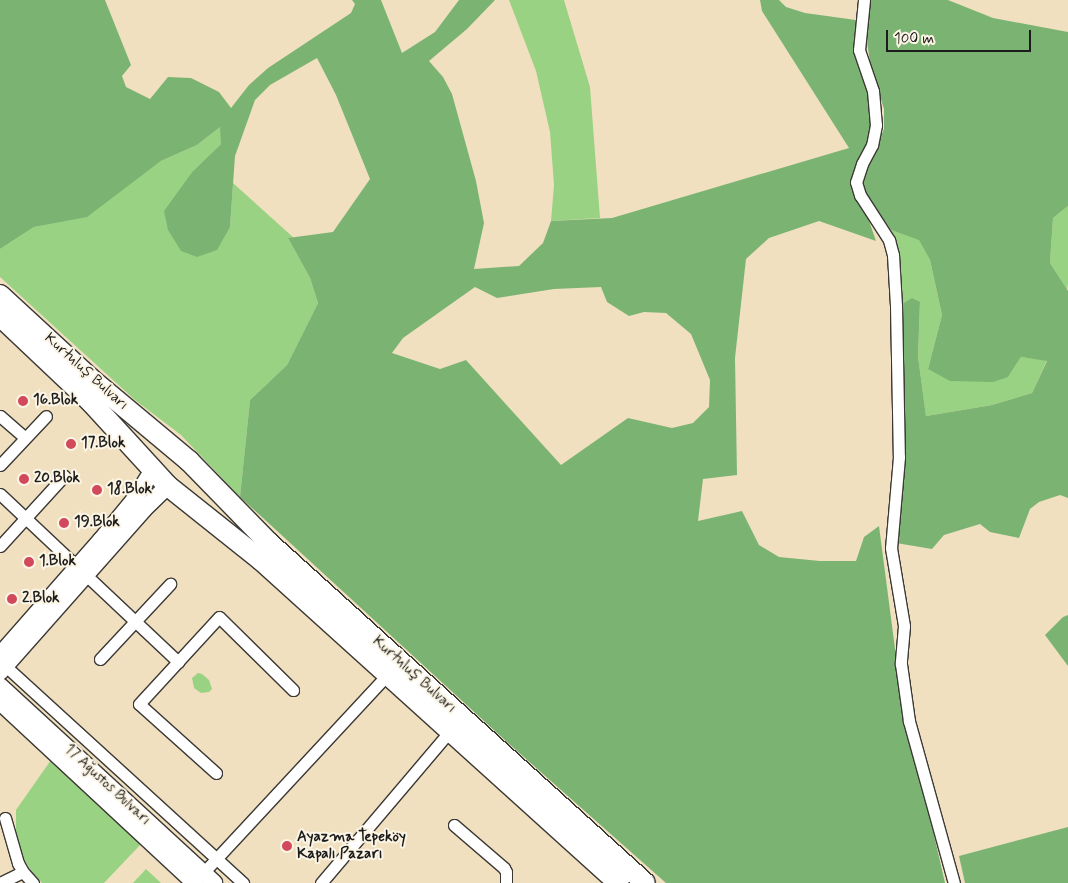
<!DOCTYPE html>
<meta charset="utf-8">
<style>
body{margin:0}
#map{position:relative;width:1068px;height:883px;overflow:hidden;background:#f0e0c0;font-family:Mynerve,sans-serif}
div>[style]{position:absolute}
[style*='--x']{left:calc(var(--x)*1px);top:calc(var(--y)*1px);width:calc(var(--w)*1px);rotate:calc(var(--a)*1deg)}
.green>*{inset:0;background:#9ad284}
.forest>*{inset:0;background:#7bb472}
.roads{filter:drop-shadow(1px 0 #3c3935) drop-shadow(-1px 0 #3c3935) drop-shadow(0 1px #3c3935) drop-shadow(0 -1px #3c3935)}
.street>*{height:11px;margin:-5.5px;padding:0 5.5px;transform-origin:5.5px;border-radius:5.5px;background:#fff}
.secondary>*{height:16px;margin:-8px;padding:0 8px;transform-origin:8px;border-radius:8px;background:#fff}
.highway>*{height:20px;margin:-10px;padding:0 10px;transform-origin:10px;border-radius:10px;background:#fff}
.dots>*{width:14px;height:14px;translate:-50% -50%;box-sizing:border-box;border:2px solid #fcf5e5;border-radius:50%}
span{translate:-50% -50%;white-space:nowrap;text-align:center;line-height:1.15;-webkit-text-stroke:4px #fcf5e5;paint-order:stroke}
.street-label{font-size:15px;color:#1c1c1c}
.poi-label{font-size:15px;color:#1c1c1c;font-weight:700}
.left{translate:0 -50%;text-align:left}
.scale{position:absolute;left:886px;top:30px;width:145px;height:22px;box-sizing:border-box;border:2px solid #1c1c1c;border-top:0;padding-left:6px;font-size:15px;line-height:18px;white-space:nowrap;color:#1c1c1c;-webkit-text-stroke:4px #fcf5e5;paint-order:stroke}
</style>
<div id="map">
<div class="green">
<i style="clip-path:polygon(509px 0,564px 0,590px 87px,600px 218px,551px 221px,554px 185px,550px 132px,536px 71px)"></i>
<i style="clip-path:polygon(221px 126px,221px 144px,193px 171px,230px 227px,233px 183px,294px 238px,288px 238px,310px 278px,318px 303px,287px 365px,250px 400px,240px 497px,181px 435px,135px 400px,0 277px,0 249px,34px 227px,87px 216px,161px 161px,197px 145px)"></i>
<i style="clip-path:polygon(1068px 206px,1068px 284px,1067px 290px,1050px 263px,1053px 218px)"></i>
<i style="clip-path:polygon(891px 230px,919px 239px,930px 260px,942px 315px,928px 369px,1008px 377px,1021px 357px,1047px 360px,1032px 393px,992px 405px,926px 416px,918px 356px,920px 303px,912px 299px,902px 304px,896px 247px)"></i>
<i style="clip-path:polygon(198px 673px,202px 674px,209px 680px,212px 689px,209px 692px,201px 693px,194px 688px,192px 678px)"></i>
<i style="clip-path:polygon(51px 760px,142px 843px,104px 883px,42px 883px,33px 874px,24px 859px,16px 837px,16px 810px)"></i>
<i style="clip-path:polygon(146px 869px,161px 883px,133px 883px)"></i>
</div>
<div class="forest">
<i style="clip-path:polygon(evenodd,0 0,105px 0,131px 65px,122px 76px,126px 87px,150px 99px,168px 77px,191px 78px,219px 92px,231px 108px,249px 85px,268px 68px,351px 13px,355px 4px,352px 0,381px 0,402px 53px,435px 32px,459px 0,495px 0,467px 29px,429px 61px,443px 77px,452px 94px,476px 181px,484px 223px,474px 269px,519px 266px,543px 243px,551px 221px,612px 218px,849px 148px,762px 11px,760px 0,779px 0,786px 7px,805px 13px,856px 20px,855px 42px,868px 90px,872px 120px,869px 143px,855px 167px,867px 215px,876px 241px,819px 221px,769px 238px,746px 259px,735px 358px,737px 475px,703px 479px,698px 521px,742px 511px,759px 545px,779px 557px,820px 561px,856px 561px,864px 537px,879px 526px,900px 687px,945px 883px,666px 883px,508px 743px,240px 497px,250px 400px,287px 365px,318px 303px,310px 278px,288px 238px,333px 232px,370px 179px,336px 95px,317px 58px,270px 85px,255px 100px,235px 156px,230px 227px,217px 250px,197px 257px,181px 251px,168px 230px,164px 211px,193px 171px,221px 144px,220px 127px,197px 145px,161px 161px,87px 217px,34px 227px,0 249px,0 0,475px 287px,497px 298px,554px 289px,601px 287px,607px 302px,629px 316px,644px 312px,666px 313px,691px 334px,710px 380px,709px 407px,693px 423px,672px 428px,628px 418px,561px 465px,466px 360px,440px 369px,392px 353px,403px 338px,475px 287px)"></i>
<i style="clip-path:polygon(870px 0,948px 0,993px 18px,1068px 32px,1068px 206px,1053px 218px,1050px 263px,1068px 291px,1068px 498px,1060px 495px,1039px 502px,1030px 509px,1019px 538px,990px 532px,980px 524px,944px 535px,932px 549px,896px 543px,902px 498px,905px 429px,902px 304px,912px 298px,920px 302px,918px 356px,926px 416px,992px 405px,1032px 393px,1047px 361px,1021px 357px,1008px 377px,993px 382px,950px 381px,928px 369px,942px 315px,930px 260px,919px 240px,891px 230px,864px 191px,861px 180px,884px 129px,884px 109px,871px 68px,867px 42px)"></i>
<i style="clip-path:polygon(1068px 615px,1068px 666px,1045px 635px,1063px 617px)"></i>
<i style="clip-path:polygon(1068px 827px,1068px 883px,965px 883px,959px 856px)"></i>
</div>
<div class="roads">
<div class="street">
<i style="--x:864;--y:0;--w:50;--a:95.7"></i>
<i style="--x:859;--y:50;--w:43;--a:71.1"></i>
<i style="--x:873;--y:91;--w:34;--a:85"></i>
<i style="--x:876;--y:125;--w:20;--a:101"></i>
<i style="--x:872;--y:145;--w:21;--a:118"></i>
<i style="--x:862;--y:164;--w:19;--a:108"></i>
<i style="--x:856;--y:182;--w:14;--a:73"></i>
<i style="--x:860;--y:195;--w:54;--a:57.2"></i>
<i style="--x:889;--y:240;--w:16;--a:75"></i>
<i style="--x:893;--y:255;--w:51;--a:86.6"></i>
<i style="--x:896;--y:306;--w:151;--a:88.9"></i>
<i style="--x:899;--y:457;--w:91;--a:95"></i>
<i style="--x:891;--y:548;--w:79;--a:80.5"></i>
<i style="--x:904;--y:626;--w:38;--a:95"></i>
<i style="--x:901;--y:664;--w:58;--a:82"></i>
<i style="--x:909;--y:721;--w:168;--a:74.5"></i>
<i style="--x:0;--y:416;--w:33;--a:41"></i>
<i style="--x:0;--y:465;--w:67;--a:-46.8"></i>
<i style="--x:0;--y:494;--w:245;--a:43.3"></i>
<i style="--x:0;--y:546;--w:95;--a:-47.6"></i>
<i style="--x:100;--y:659;--w:103;--a:-47"></i>
<i style="--x:1;--y:662;--w:328;--a:42.4"></i>
<i style="--x:216;--y:773;--w:103;--a:-138.1"></i>
<i style="--x:139;--y:704;--w:118;--a:-47.4"></i>
<i style="--x:219;--y:617;--w:104;--a:44.6"></i>
<i style="--x:5;--y:818;--w:47;--a:73.9"></i>
<i style="--x:18;--y:863;--w:10;--a:61"></i>
<i style="--x:23;--y:872;--w:15;--a:48"></i>
<i style="--x:454;--y:825;--w:66;--a:40.7"></i>
<i style="--x:504;--y:868;--w:4;--a:63"></i>
<i style="--x:506;--y:872;--w:10;--a:90"></i>
<i style="--x:203;--y:873;--w:270;--a:-47.1"></i>
<i style="--x:0;--y:883;--w:25;--a:-26"></i>
<i style="--x:321;--y:883;--w:199;--a:-49.7"></i>
</div>
<div class="secondary">
<i style="--x:0;--y:655;--w:153;--a:-48.7"></i>
<i style="--x:101;--y:540;--w:52;--a:-50.5"></i>
<i style="--x:134;--y:500;--w:34;--a:-58"></i>
<i style="--x:0;--y:672;--w:217;--a:-48.5"></i>
<i style="--x:144;--y:509;--w:33;--a:-44"></i>
<i style="--x:0;--y:686;--w:291;--a:42.6"></i>
<i style="--x:0;--y:702;--w:266;--a:42.9"></i>
</div>
<div class="highway">
<i style="--x:0;--y:295;--w:124;--a:42.7"></i>
<i style="--x:91;--y:379;--w:128;--a:39.9"></i>
<i style="--x:189;--y:461;--w:113;--a:45.7"></i>
<i style="--x:268;--y:542;--w:508;--a:42.13"></i>
<i style="--x:0;--y:316;--w:125;--a:43.4"></i>
<i style="--x:91;--y:402;--w:114;--a:47.5"></i>
<i style="--x:168;--y:486;--w:119;--a:38.5"></i>
<i style="--x:261;--y:560;--w:482;--a:42.1"></i>
</div>
</div>
<div class="dots">
<i style="left:23px;top:401px;background:#d1495b"></i>
<i style="left:71px;top:444px;background:#d1495b"></i>
<i style="left:24px;top:479px;background:#d1495b"></i>
<i style="left:97px;top:490px;background:#d1495b"></i>
<i style="left:64px;top:523px;background:#d1495b"></i>
<i style="left:29px;top:562px;background:#d1495b"></i>
<i style="left:12px;top:599px;background:#d1495b"></i>
<i style="left:287px;top:846px;background:#d1495b"></i>
</div>
<div class="street-label">
<span style="left:86px;top:372px;rotate:42deg">Kurtuluş Bulvarı</span>
<span style="left:414px;top:675px;rotate:42deg">Kurtuluş Bulvarı</span>
<span style="left:107px;top:785px;rotate:43deg">17 Ağustos Bulvarı</span>
</div>
<div class="poi-label">
<span class="left" style="left:33px;top:401px">16.Blok</span>
<span class="left" style="left:81px;top:444px">17.Blok</span>
<span class="left" style="left:34px;top:479px">20.Blok</span>
<span class="left" style="left:107px;top:490px">18.Blok</span>
<span class="left" style="left:74px;top:523px">19.Blok</span>
<span class="left" style="left:39px;top:562px">1.Blok</span>
<span class="left" style="left:22px;top:599px">2.Blok</span>
<span class="left" style="left:297px;top:846px">Ayazma Tepeköy<br>Kapalı Pazarı</span>
</div>
<div class="scale">100 m</div>
</div>
